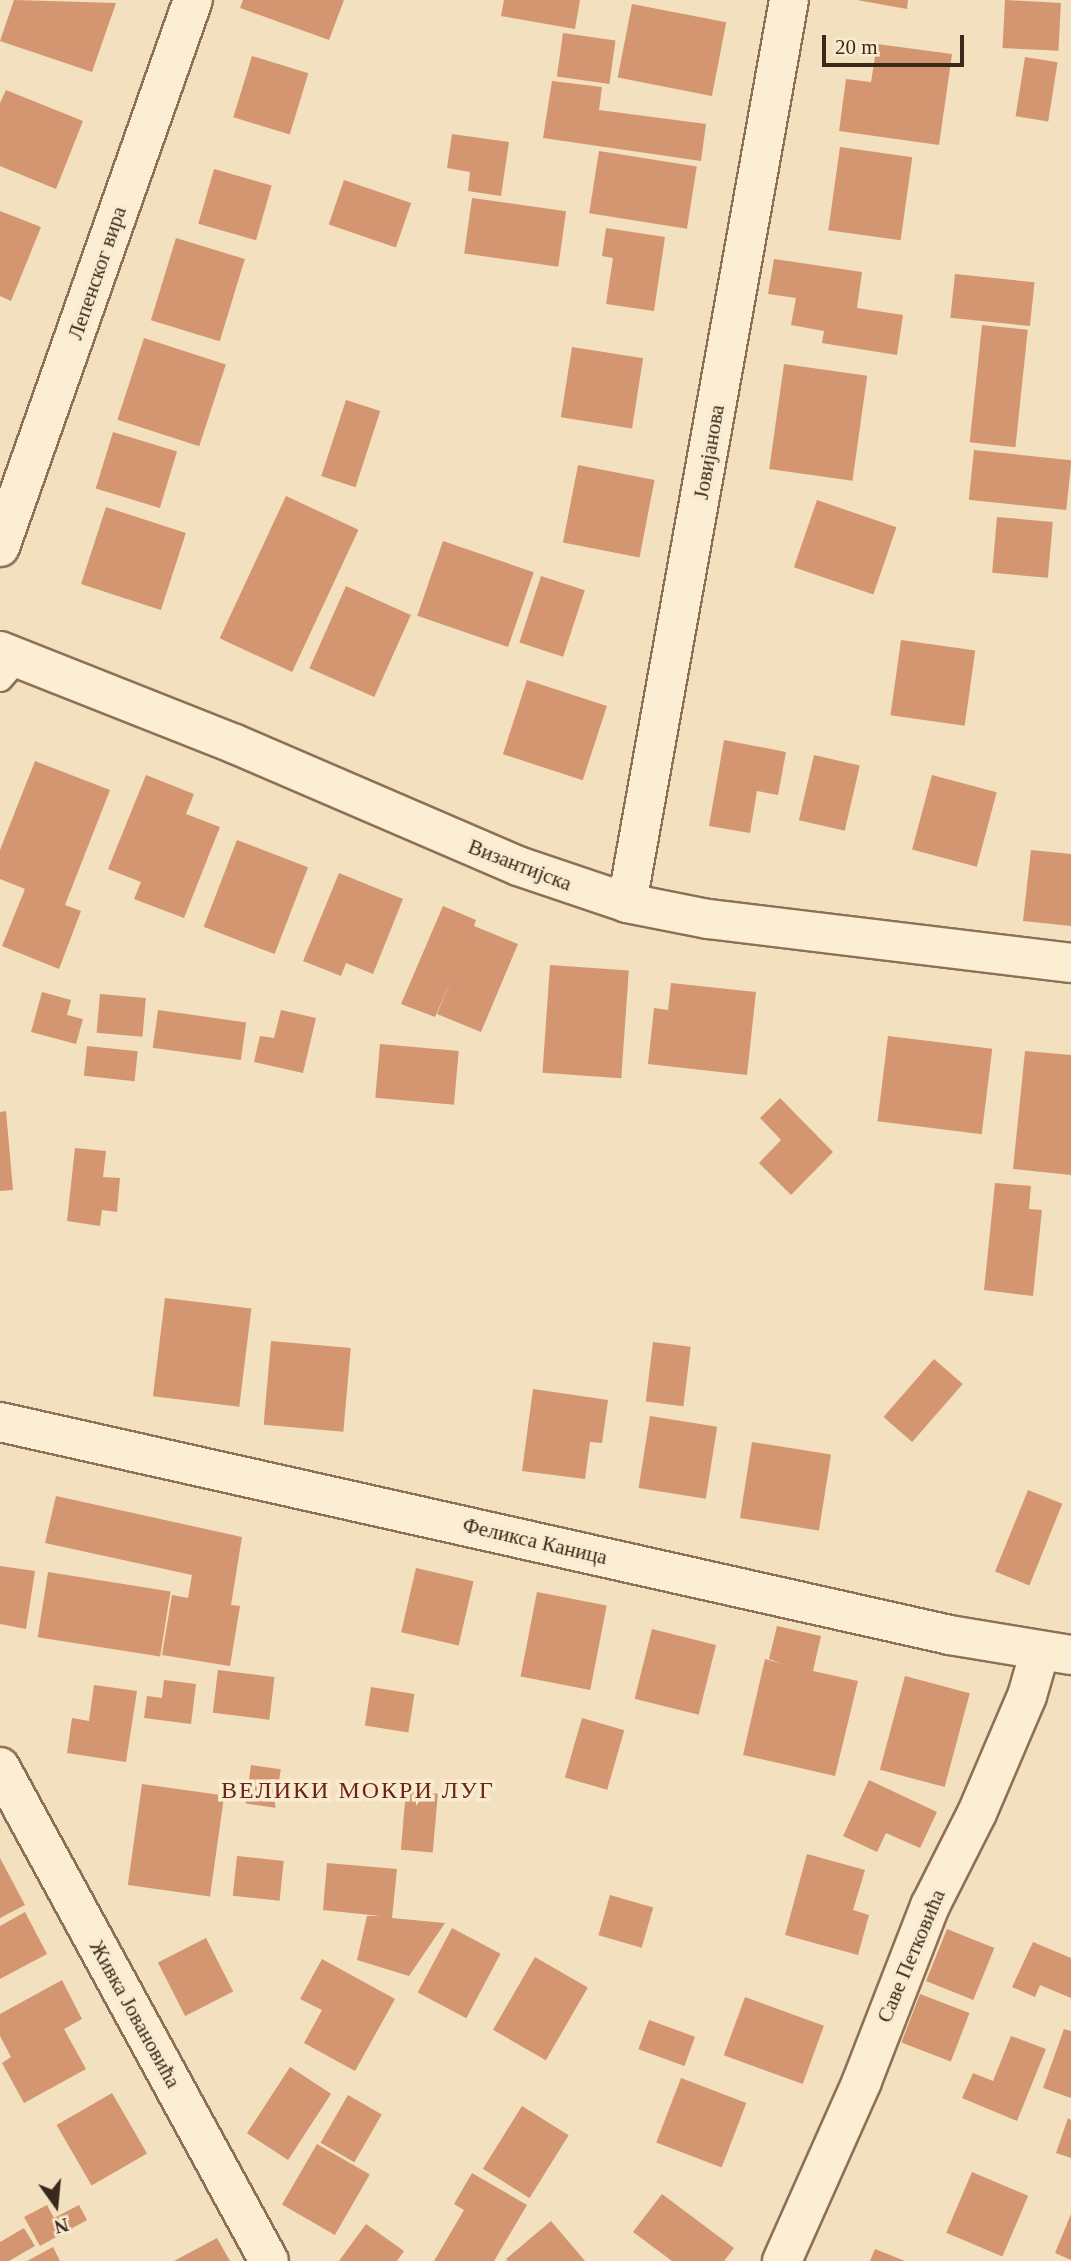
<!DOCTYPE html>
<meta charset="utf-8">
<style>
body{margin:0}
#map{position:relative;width:1071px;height:2261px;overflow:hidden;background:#f2e0bf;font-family:Georgia,serif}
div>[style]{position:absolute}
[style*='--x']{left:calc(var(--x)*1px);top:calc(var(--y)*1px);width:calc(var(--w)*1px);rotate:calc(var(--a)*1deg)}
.building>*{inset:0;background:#d49671;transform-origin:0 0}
.roads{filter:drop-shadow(2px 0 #8d7055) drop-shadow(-2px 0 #8d7055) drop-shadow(0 2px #8d7055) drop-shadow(0 -2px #8d7055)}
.lane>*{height:23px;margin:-11.5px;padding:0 11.5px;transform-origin:11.5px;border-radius:11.5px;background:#fceed3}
.street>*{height:38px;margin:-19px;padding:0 19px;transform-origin:19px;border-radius:19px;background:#fceed3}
.secondary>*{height:38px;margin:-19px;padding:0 19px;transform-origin:19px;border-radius:19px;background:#fceed3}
span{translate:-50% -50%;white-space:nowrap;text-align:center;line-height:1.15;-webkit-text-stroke:7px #f9ebcf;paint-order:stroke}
.street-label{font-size:21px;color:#3a291b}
.quarter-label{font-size:24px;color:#6b2416;letter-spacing:2px}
.north{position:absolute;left:21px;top:2170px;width:70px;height:70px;-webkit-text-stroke:5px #f9ebcf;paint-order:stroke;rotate:165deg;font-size:19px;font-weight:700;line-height:28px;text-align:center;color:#3a291b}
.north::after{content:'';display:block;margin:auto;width:24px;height:32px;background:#3a291b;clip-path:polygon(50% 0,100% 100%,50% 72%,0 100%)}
.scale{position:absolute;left:822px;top:35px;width:142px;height:32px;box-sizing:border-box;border:4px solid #3a291b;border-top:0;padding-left:9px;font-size:21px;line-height:24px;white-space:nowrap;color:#3a291b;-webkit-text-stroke:5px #f9ebcf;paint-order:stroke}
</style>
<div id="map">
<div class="building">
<i style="clip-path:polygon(14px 0,116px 3px,92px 72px,0 41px)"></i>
<i style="clip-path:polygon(243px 0,344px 0,329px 40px,240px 8px)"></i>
<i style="clip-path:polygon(504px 0,580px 0,575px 29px,501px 16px)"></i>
<i style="clip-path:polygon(857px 0,908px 0,907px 9px)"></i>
<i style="left:1005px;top:0;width:56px;height:48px;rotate:3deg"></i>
<i style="left:632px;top:4px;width:96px;height:75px;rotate:11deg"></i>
<i style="left:563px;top:33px;width:53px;height:44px;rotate:8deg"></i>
<i style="clip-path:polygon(877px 44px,952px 54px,939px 145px,839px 131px,846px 79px,871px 82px)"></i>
<i style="left:252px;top:56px;width:59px;height:64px;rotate:17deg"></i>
<i style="left:1025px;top:57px;width:33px;height:60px;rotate:9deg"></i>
<i style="clip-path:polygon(552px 81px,602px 87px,599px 110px,706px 124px,701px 161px,543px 138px)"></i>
<i style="clip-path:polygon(6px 90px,83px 121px,56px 189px,0 166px,0 103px)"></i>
<i style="clip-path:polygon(452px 134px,509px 142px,501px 196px,468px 191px,470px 172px,447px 168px)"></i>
<i style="left:840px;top:147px;width:73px;height:84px;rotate:8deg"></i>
<i style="left:599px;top:151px;width:99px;height:63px;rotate:9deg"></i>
<i style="left:214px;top:169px;width:60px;height:57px;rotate:16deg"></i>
<i style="left:344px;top:180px;width:71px;height:47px;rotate:19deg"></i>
<i style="left:472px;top:198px;width:95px;height:56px;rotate:8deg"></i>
<i style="clip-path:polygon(0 211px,41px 227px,11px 301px,0 296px)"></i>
<i style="clip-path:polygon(606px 228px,665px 237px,654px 311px,606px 304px,613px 258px,602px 256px)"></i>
<i style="left:176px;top:238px;width:72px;height:86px;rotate:17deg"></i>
<i style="clip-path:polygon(774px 259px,862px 272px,857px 308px,903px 315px,897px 355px,822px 343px,824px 331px,791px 325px,796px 298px,768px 294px)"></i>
<i style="left:955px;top:274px;width:80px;height:44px;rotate:6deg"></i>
<i style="left:982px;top:325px;width:46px;height:118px;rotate:6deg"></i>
<i style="left:144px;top:338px;width:86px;height:86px;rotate:18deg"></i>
<i style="left:572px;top:347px;width:72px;height:71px;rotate:9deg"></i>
<i style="left:784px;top:364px;width:84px;height:106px;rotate:8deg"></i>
<i style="left:346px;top:400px;width:36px;height:80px;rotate:18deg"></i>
<i style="left:113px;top:432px;width:67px;height:59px;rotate:17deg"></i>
<i style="left:974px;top:450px;width:98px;height:50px;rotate:6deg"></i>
<i style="left:578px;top:465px;width:78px;height:79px;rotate:11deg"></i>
<i style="left:286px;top:496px;width:80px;height:157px;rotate:25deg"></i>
<i style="left:817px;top:500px;width:84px;height:71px;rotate:19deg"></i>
<i style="left:106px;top:507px;width:84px;height:81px;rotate:18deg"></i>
<i style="left:997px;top:517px;width:56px;height:56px;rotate:5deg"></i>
<i style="left:443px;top:541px;width:96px;height:79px;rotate:19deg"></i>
<i style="left:541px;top:576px;width:46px;height:70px;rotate:18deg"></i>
<i style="left:346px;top:586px;width:71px;height:90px;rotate:24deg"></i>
<i style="left:901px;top:640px;width:75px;height:76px;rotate:8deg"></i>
<i style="left:527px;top:680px;width:84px;height:78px;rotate:18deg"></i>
<i style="clip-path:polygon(724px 740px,786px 752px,778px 795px,757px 791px,750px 833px,709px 826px)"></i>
<i style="left:814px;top:755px;width:47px;height:67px;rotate:13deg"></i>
<i style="clip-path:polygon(35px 761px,110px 790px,65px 905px,81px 911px,59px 969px,2px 946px,25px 889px,0 879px,0 850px)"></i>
<i style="clip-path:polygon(146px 775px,194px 794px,186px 814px,220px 827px,184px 918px,134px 899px,141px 882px,108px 869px)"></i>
<i style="left:932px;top:775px;width:67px;height:77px;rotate:15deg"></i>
<i style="left:237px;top:840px;width:76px;height:93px;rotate:21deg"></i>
<i style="clip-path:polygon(1031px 850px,1071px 854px,1071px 926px,1023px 921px)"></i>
<i style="clip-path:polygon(339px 873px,403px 899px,373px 974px,346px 963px,341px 976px,303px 961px)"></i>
<i style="clip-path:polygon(443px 906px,476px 920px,474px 926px,518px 944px,481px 1032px,437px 1014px,452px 978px,435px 1017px,401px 1004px)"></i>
<i style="left:550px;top:965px;width:79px;height:108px;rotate:4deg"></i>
<i style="clip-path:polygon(671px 983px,756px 992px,747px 1075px,648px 1064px,654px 1008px,668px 1010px)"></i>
<i style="clip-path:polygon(42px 992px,71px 1000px,67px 1015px,83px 1019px,76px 1044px,31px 1032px)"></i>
<i style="left:100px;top:994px;width:46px;height:39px;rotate:5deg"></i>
<i style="left:158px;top:1010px;width:89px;height:38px;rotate:8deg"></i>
<i style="clip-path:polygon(281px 1010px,316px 1018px,303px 1073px,254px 1062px,260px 1036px,274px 1038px)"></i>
<i style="left:888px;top:1036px;width:105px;height:86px;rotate:7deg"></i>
<i style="left:380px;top:1044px;width:79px;height:54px;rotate:5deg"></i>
<i style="left:87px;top:1046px;width:51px;height:30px;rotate:6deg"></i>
<i style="clip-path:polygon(1025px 1051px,1071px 1055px,1071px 1175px,1013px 1169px)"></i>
<i style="clip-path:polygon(780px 1098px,833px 1152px,791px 1195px,759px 1163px,781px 1140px,760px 1118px)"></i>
<i style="clip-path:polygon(6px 1111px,13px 1190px,0 1191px,0 1112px)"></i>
<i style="clip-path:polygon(75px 1148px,106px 1151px,103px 1177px,120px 1178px,117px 1212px,102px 1210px,100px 1226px,67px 1221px)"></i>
<i style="clip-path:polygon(995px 1183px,1031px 1186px,1029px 1209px,1042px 1210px,1033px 1296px,984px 1290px)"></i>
<i style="left:165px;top:1298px;width:87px;height:99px;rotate:7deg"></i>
<i style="left:271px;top:1341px;width:80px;height:84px;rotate:5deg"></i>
<i style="left:653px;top:1342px;width:38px;height:60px;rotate:7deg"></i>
<i style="left:934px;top:1359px;width:38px;height:77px;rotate:41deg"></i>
<i style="clip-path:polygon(533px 1389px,608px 1400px,602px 1443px,590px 1442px,585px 1479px,522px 1471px)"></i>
<i style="left:650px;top:1416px;width:68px;height:73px;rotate:9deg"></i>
<i style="left:752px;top:1442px;width:80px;height:77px;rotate:9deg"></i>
<i style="left:1028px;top:1490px;width:37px;height:88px;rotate:22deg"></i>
<i style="clip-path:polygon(56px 1496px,242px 1537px,231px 1605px,240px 1606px,230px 1666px,162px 1655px,172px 1595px,188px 1598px,192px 1575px,45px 1543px)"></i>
<i style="clip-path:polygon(0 1566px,35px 1571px,26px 1629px,0 1624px)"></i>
<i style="left:416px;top:1568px;width:59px;height:66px;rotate:13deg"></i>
<i style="left:48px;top:1572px;width:124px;height:66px;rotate:9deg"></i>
<i style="left:537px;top:1592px;width:71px;height:86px;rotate:11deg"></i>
<i style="clip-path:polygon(777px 1626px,821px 1636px,813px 1671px,858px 1681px,835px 1776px,743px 1755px,765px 1659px,783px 1664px,769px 1659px)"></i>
<i style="left:652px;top:1629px;width:66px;height:72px;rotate:14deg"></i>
<i style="left:218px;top:1670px;width:57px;height:43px;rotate:7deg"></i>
<i style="left:905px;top:1676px;width:67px;height:97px;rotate:15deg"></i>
<i style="clip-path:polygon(164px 1680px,196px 1684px,191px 1724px,144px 1718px,147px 1696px,162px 1698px)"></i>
<i style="clip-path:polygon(94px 1685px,137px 1691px,126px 1762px,67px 1753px,72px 1718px,89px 1721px)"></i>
<i style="left:371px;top:1687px;width:44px;height:39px;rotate:9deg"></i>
<i style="left:582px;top:1718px;width:44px;height:62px;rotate:16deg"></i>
<i style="left:251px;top:1765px;width:30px;height:39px;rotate:8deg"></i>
<i style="clip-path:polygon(869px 1780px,937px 1812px,920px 1848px,886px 1833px,877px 1852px,843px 1836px)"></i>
<i style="left:142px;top:1784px;width:83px;height:102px;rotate:8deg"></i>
<i style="left:406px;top:1791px;width:32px;height:59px;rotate:5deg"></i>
<i style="clip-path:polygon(807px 1854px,865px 1870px,853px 1910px,869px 1915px,858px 1955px,785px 1935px)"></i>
<i style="left:237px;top:1856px;width:47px;height:40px;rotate:6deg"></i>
<i style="clip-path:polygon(0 1858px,25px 1905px,0 1918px)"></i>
<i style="clip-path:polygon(327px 1863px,397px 1869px,392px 1918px,445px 1923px,409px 1976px,357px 1960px,367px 1916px,380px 1916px,323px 1910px)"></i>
<i style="left:610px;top:1895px;width:45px;height:42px;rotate:16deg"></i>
<i style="clip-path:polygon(25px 1912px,47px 1954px,0 1979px,0 1926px)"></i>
<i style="left:452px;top:1928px;width:55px;height:73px;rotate:28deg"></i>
<i style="left:947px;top:1929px;width:51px;height:56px;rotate:22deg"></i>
<i style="left:206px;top:1938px;width:60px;height:54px;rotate:63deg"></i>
<i style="clip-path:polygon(1033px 1942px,1071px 1958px,1071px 1998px,1040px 1985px,1035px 1997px,1012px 1987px)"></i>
<i style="left:535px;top:1957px;width:61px;height:84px;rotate:30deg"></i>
<i style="clip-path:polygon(322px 1959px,395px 1999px,355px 2071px,304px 2043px,322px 2010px,300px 1999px)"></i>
<i style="clip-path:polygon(62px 1980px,82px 2019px,64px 2029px,86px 2069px,24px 2103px,2px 2063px,11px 2057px,0 2036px,0 2014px)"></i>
<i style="left:920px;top:1994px;width:53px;height:52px;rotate:21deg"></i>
<i style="left:745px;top:1997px;width:84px;height:62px;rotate:20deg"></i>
<i style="left:649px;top:2020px;width:49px;height:31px;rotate:20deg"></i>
<i style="clip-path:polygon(1064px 2029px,1071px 2031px,1071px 2098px,1043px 2088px)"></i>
<i style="clip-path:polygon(1011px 2036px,1046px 2049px,1017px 2121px,962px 2098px,973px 2073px,993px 2081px)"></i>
<i style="left:290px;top:2067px;width:49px;height:79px;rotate:33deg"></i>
<i style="left:681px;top:2078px;width:70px;height:69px;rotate:21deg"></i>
<i style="left:112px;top:2093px;width:70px;height:64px;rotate:60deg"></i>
<i style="left:348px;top:2095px;width:39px;height:55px;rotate:30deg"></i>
<i style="left:522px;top:2106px;width:55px;height:74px;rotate:32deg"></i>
<i style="clip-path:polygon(1068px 2118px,1071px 2120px,1071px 2158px,1056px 2153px)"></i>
<i style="left:317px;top:2144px;width:61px;height:70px;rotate:30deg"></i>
<i style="left:972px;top:2172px;width:61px;height:66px;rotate:23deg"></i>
<i style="clip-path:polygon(472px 2173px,527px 2205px,494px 2261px,434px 2261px,464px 2210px,454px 2204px)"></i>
<i style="clip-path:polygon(662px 2194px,734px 2248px,724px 2261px,672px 2261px,633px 2232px)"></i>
<i style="clip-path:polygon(47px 2205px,54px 2218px,79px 2205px,87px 2220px,40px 2246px,24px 2217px)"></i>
<i style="clip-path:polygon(1071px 2214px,1071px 2260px,1055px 2253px)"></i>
<i style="clip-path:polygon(551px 2221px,585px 2261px,508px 2261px,506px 2259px)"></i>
<i style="clip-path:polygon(366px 2224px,404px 2251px,397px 2261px,339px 2261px)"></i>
<i style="clip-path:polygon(24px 2228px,35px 2246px,9px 2261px,0 2261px,0 2242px)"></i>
<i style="clip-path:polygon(217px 2238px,230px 2261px,174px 2261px)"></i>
<i style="clip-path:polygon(53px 2247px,60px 2261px,27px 2261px)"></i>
<i style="clip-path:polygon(875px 2249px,905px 2261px,870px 2261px)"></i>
</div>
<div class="roads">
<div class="lane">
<i style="--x:0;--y:679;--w:28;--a:-49"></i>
</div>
<div class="street">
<i style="--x:0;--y:547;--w:580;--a:-70.57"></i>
<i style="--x:627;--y:903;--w:917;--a:-79.83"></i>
<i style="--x:0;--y:1422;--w:974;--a:12.64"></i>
<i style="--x:950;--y:1635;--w:123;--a:9.4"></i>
<i style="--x:0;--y:1767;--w:562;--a:61.43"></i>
<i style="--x:782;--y:2261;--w:197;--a:-66"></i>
<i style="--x:862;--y:2081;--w:188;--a:-68.8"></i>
<i style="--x:930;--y:1906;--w:104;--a:-63.2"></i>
<i style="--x:977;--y:1813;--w:127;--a:-66.9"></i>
<i style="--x:1027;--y:1696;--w:47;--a:-73.9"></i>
</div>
<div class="secondary">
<i style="--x:0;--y:651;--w:253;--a:21.6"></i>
<i style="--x:235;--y:744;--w:308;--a:23.3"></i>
<i style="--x:518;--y:866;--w:115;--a:18.7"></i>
<i style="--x:627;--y:903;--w:83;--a:11.2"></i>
<i style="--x:708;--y:919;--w:366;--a:6.9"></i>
</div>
</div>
<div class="street-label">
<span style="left:97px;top:273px;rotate:-71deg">Лепенског вира</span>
<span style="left:709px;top:452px;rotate:-80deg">Јовијанова</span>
<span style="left:520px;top:865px;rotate:21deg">Византијска</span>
<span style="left:535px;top:1541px;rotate:13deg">Феликса Каница</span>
<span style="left:911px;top:1956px;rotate:-67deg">Саве Петковића</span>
<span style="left:135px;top:2014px;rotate:61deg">Живка Јовановића</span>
</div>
<div class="quarter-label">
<span style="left:358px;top:1791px">ВЕЛИКИ МОКРИ ЛУГ</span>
</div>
<div class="north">N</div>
<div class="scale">20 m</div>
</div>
